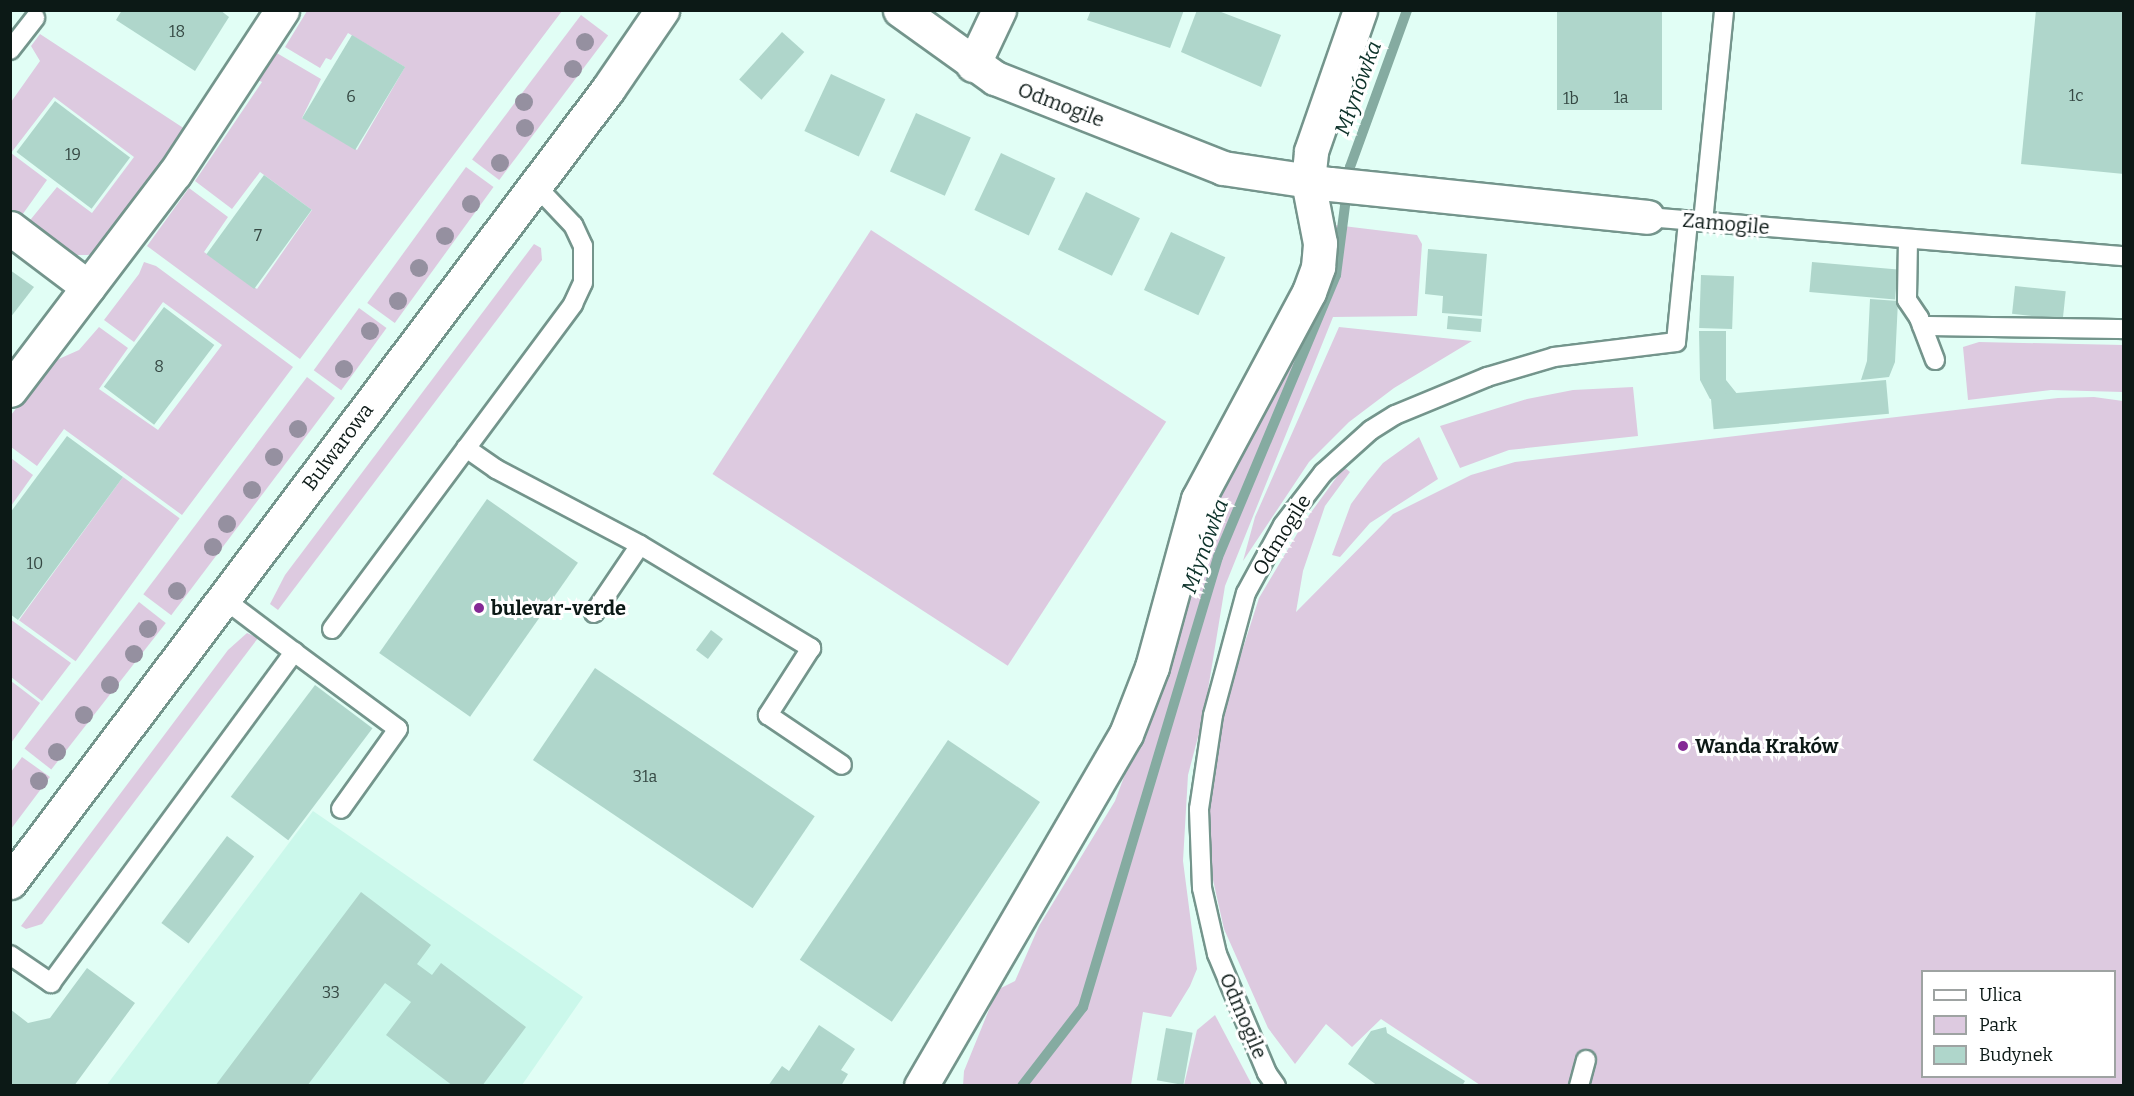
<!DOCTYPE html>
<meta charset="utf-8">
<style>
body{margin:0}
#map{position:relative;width:2134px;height:1096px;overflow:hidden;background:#e1fef5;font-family:Bitter,serif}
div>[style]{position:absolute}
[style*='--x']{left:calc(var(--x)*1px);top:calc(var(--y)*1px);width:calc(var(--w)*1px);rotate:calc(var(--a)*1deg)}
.built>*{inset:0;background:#cbf8eb}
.green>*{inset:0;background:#ddcae0;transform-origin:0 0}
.stream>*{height:10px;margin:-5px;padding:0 5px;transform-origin:5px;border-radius:5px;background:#85aba1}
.building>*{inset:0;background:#afd6cb;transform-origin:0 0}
.roads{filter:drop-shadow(2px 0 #74958c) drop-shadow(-2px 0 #74958c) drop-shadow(0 2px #74958c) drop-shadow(0 -2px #74958c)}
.service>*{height:18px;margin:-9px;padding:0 9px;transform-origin:9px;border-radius:9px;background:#fff}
.minor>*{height:33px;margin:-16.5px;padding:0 16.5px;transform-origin:16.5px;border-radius:16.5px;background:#fff}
.tertiary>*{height:33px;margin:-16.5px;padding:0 16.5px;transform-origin:16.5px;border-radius:16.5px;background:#fff}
.trees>*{width:18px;height:18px;margin:-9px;border-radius:50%;background:#9590a0}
.dots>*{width:16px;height:16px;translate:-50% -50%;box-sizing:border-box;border:3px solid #fff;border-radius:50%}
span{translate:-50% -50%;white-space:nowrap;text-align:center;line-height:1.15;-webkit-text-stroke:6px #fff;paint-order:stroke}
.number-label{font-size:16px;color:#354843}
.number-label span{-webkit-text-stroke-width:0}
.street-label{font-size:20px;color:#0c1916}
.poi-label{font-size:20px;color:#0c1916;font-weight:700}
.left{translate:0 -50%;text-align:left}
.water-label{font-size:21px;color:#0d322a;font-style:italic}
.frame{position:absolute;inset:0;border:12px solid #0c1916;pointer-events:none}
.legend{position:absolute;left:1921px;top:970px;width:195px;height:108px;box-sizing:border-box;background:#fff;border:2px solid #9ea3a2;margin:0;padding:8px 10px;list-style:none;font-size:18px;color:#0c1916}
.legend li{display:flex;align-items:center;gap:12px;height:30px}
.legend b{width:30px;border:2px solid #9ea3a2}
</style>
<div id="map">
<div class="built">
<i style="clip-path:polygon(313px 811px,583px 997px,522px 1085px,106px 1086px)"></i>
</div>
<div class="green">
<i style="clip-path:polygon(307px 11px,562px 11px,300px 359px,147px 246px,189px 188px,228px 217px,204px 252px,257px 289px,312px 210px,260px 172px,232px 209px,195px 181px,262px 82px,258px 80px,275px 52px,321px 79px,302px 118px,357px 150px,405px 67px,348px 33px,331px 60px,326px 58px,320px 68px,285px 47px)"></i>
<i style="left:581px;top:15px;width:34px;height:181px;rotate:37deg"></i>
<i style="clip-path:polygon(40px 34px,188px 131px,94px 253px,88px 255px,71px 255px,27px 224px,57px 187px,92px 213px,134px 157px,54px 97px,11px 153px,47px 180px,20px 218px,11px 210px,11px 102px,40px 61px,31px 46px)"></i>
<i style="left:466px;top:167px;width:34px;height:168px;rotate:36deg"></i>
<i style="clip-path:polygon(1335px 225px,1417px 235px,1422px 244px,1417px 316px,1333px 317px,1225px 586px,1204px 714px,1188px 775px,1183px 861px,1197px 969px,1190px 986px,1171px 1017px,1143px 1012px,1131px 1085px,963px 1086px,964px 1071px,997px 990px,1015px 981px,1039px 926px,1115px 801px,1167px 662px,1175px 622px,1246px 421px,1316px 295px)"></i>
<i style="left:871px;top:230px;width:352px;height:291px;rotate:33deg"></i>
<i style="clip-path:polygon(534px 244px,541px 248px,542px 260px,278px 610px,270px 604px,285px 575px)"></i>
<i style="clip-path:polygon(144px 262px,156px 266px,293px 367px,182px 515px,64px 429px,37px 466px,11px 447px,11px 415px,52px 362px,79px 350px,99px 327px,128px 348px,99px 389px,158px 430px,222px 345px,163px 302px,134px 342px,104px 320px,139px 274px)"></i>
<i style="left:359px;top:308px;width:34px;height:77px;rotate:36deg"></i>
<i style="clip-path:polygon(1339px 327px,1472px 341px,1394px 388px,1349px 422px,1309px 462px,1243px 561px,1255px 517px)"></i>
<i style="clip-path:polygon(1979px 342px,2123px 345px,2123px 392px,2051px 390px,1968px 400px,1963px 347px)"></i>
<i style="left:307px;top:377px;width:35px;height:272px;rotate:37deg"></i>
<i style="clip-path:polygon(1633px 387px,1638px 436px,1509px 450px,1460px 468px,1440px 426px,1527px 399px,1573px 390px)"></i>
<i style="clip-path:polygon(evenodd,2094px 397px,2123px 401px,2123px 1085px,1480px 1085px,1381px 1019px,1352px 1047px,1326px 1024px,1295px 1064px,1268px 1028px,1224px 929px,1209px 862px,1208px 802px,1214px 755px,1228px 695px,1259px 598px,1304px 522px,1344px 467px,1350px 472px,1325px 506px,1303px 571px,1296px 612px,1393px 514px,1471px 475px,1515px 462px,2058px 398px,2094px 397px,1922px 972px,2114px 972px,2114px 1076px,1922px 1076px,1922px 972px)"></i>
<i style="clip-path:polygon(1419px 437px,1438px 479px,1370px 523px,1340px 557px,1332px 555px,1351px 504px,1368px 481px,1383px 463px)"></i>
<i style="clip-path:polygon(11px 458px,33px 475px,11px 506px)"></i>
<i style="left:123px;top:477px;width:70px;height:177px;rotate:36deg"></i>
<i style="left:139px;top:602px;width:34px;height:186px;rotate:38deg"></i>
<i style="clip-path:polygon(10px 619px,71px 663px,42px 701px,11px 677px)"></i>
<i style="clip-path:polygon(247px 633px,258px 638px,42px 924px,26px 929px,21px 926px,228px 650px)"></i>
<i style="clip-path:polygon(11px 681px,40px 703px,11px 743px)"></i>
<i style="clip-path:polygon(22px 757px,50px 777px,11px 829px,11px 772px)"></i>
<i style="clip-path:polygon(1215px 1015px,1252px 1085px,1184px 1085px,1197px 1030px)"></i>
</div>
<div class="stream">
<i style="--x:1022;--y:1086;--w:100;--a:-52.3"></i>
<i style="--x:1083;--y:1007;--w:470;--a:-73.3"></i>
<i style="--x:1218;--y:557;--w:306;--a:-67.3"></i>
<i style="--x:1336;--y:275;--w:109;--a:-82.6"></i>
<i style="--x:1350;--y:167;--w:167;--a:-70"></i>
</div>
<div class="building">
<i style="clip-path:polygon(122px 10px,220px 10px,229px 17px,195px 71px,116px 20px)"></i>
<i style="clip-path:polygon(1091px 10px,1184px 10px,1170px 48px,1087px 20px)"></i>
<i style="clip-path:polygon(1197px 10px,1216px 10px,1281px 35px,1261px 87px,1181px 52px)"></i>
<i style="left:1557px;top:10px;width:105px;height:100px"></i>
<i style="clip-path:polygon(2036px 10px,2124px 10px,2124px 174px,2021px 164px)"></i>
<i style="left:782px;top:32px;width:30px;height:64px;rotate:42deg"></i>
<i style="left:352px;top:35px;width:62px;height:97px;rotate:31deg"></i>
<i style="left:831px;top:74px;width:60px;height:63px;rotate:25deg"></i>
<i style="left:55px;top:101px;width:94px;height:64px;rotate:37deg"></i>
<i style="left:916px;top:113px;width:60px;height:64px;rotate:24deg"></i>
<i style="left:1001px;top:153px;width:60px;height:63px;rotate:25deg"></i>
<i style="left:264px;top:175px;width:59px;height:98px;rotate:36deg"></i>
<i style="left:1086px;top:192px;width:60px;height:64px;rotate:26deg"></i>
<i style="left:1171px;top:232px;width:60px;height:64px;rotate:25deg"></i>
<i style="clip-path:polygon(1428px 249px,1487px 254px,1482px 316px,1442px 313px,1443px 296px,1425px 294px)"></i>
<i style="left:1812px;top:262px;width:86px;height:30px;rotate:5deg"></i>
<i style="clip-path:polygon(10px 270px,34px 287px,10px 318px)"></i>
<i style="left:1701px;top:275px;width:33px;height:53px;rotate:2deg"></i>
<i style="left:2015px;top:286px;width:51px;height:28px;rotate:6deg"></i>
<i style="clip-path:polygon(1870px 299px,1898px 301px,1895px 362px,1889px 377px,1861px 380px,1867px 361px)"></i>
<i style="left:164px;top:307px;width:63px;height:100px;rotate:37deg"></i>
<i style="left:1448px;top:316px;width:34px;height:13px;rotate:5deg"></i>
<i style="clip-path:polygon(1699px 331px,1726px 331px,1726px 380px,1738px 395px,1710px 399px,1700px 380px)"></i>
<i style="left:1886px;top:380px;width:34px;height:176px;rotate:85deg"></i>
<i style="clip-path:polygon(67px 436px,123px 477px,18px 620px,10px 614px,10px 513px)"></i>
<i style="left:487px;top:499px;width:111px;height:188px;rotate:35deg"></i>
<i style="left:711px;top:630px;width:15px;height:25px;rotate:37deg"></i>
<i style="left:595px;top:668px;width:265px;height:111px;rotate:34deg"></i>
<i style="left:315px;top:685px;width:72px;height:140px;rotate:37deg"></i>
<i style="left:948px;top:740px;width:111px;height:265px;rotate:34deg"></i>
<i style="left:227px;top:836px;width:34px;height:109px;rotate:37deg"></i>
<i style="clip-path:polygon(361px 892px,431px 945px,417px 964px,432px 975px,441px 963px,526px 1027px,482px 1086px,453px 1086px,386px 1035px,411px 1002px,385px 983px,307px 1086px,215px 1086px)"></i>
<i style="clip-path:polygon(87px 968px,135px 1003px,74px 1086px,10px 1086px,10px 1009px,28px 1023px,50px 1018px)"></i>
<i style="clip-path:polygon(819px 1025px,855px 1049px,841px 1070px,848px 1074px,841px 1086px,768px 1086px,782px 1066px,789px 1071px)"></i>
<i style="clip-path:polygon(1386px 1027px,1387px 1033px,1465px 1081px,1462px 1086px,1378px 1086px,1348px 1064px,1371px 1031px)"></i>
<i style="left:1166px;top:1028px;width:27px;height:53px;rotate:10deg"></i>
</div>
<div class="roads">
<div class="service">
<i style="--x:10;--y:50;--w:41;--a:-52"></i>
<i style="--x:1647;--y:217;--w:479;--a:4.7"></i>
<i style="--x:1703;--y:222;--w:213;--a:-84.3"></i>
<i style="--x:1908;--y:240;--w:60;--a:91"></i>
<i style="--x:1907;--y:300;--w:22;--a:56"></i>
<i style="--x:1919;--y:318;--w:45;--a:69.1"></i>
<i style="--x:1922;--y:326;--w:202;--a:0.9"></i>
<i style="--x:466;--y:448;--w:37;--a:35"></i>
<i style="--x:496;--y:469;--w:163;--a:27.8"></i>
<i style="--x:640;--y:545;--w:200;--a:31.1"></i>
<i style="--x:811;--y:648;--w:80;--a:122.7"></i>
<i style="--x:768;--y:715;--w:89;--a:34"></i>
<i style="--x:224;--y:599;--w:88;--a:37.1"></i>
<i style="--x:594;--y:613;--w:82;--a:-55.9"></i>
<i style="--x:332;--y:629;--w:405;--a:-53.4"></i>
<i style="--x:573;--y:304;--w:23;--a:-65"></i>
<i style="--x:583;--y:283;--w:37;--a:-90"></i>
<i style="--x:583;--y:246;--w:23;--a:-115"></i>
<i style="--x:573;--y:225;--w:55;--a:-133.5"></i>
<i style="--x:10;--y:955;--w:50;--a:34.3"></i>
<i style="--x:51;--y:983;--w:411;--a:-53.7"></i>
<i style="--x:294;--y:652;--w:129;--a:36.5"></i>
<i style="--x:398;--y:729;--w:98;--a:125.5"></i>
<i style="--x:1276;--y:1086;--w:16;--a:-125"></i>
<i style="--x:1267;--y:1073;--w:129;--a:-112.8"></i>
<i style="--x:1217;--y:954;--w:68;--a:-102.8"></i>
<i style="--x:1202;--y:888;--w:79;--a:-92.2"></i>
<i style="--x:1199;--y:809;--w:95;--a:-81.5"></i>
<i style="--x:1213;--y:715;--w:126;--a:-74.9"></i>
<i style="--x:1246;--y:593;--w:77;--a:-61.4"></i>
<i style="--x:1283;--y:525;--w:66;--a:-52.4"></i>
<i style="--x:1323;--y:473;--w:64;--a:-41.9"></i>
<i style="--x:1371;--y:430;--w:28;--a:-32"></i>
<i style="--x:1395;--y:415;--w:100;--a:-22.4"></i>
<i style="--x:1487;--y:377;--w:70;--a:-16.6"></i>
<i style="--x:1554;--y:357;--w:123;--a:-7"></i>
<i style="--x:1676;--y:342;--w:122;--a:-84.3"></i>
<i style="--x:1579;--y:1086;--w:27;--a:-75"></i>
</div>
<div class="minor">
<i style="--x:900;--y:10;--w:117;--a:35.6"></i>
<i style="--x:995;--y:78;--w:245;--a:21.5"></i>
<i style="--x:1223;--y:168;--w:108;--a:8.5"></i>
<i style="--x:1330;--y:184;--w:319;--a:5.9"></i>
<i style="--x:973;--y:65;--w:61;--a:-64.7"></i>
<i style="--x:10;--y:228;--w:98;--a:37.1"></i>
<i style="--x:10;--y:390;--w:273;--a:-52.8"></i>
<i style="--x:175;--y:173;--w:195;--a:-56.7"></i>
<i style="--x:921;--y:1086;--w:407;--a:-59.8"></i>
<i style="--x:1126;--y:734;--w:72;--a:-68.8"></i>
<i style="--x:1152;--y:667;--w:174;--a:-74.7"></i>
<i style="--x:1198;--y:499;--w:235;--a:-61.8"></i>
<i style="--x:1309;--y:292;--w:27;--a:-70"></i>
<i style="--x:1318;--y:267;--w:24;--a:-85"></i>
<i style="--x:1320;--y:243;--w:63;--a:-101"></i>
<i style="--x:1308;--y:181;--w:30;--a:-84"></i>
<i style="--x:1311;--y:151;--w:149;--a:-70.8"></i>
</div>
<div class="tertiary">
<i style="--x:10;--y:882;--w:993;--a:-52.98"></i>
<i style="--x:608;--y:89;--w:96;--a:-55.6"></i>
</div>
</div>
<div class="trees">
<i style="left:585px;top:42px"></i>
<i style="left:573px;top:69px"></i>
<i style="left:524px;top:102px"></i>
<i style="left:525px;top:128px"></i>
<i style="left:500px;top:163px"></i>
<i style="left:471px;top:204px"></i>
<i style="left:445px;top:236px"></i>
<i style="left:419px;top:268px"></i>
<i style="left:398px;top:301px"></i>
<i style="left:370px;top:331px"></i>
<i style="left:344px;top:369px"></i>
<i style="left:298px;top:429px"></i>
<i style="left:274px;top:457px"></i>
<i style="left:252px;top:490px"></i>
<i style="left:227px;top:524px"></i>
<i style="left:213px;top:547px"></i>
<i style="left:177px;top:591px"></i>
<i style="left:148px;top:629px"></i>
<i style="left:134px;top:654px"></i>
<i style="left:110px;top:685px"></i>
<i style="left:84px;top:715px"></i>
<i style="left:57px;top:752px"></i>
<i style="left:39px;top:781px"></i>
</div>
<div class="dots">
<i style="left:479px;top:608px;background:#842995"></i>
<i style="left:1683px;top:746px;background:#842995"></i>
</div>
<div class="number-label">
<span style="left:177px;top:32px">18</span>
<span style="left:2076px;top:96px">1c</span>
<span style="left:351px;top:97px">6</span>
<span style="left:1621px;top:98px">1a</span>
<span style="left:1571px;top:99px">1b</span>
<span style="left:73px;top:155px">19</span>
<span style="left:258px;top:236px">7</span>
<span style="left:159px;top:367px">8</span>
<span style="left:35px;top:564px">10</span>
<span style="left:645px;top:777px">31a</span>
<span style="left:331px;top:993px">33</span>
</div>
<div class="street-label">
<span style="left:1061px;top:105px;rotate:21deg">Odmogile</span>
<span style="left:1726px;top:224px;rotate:5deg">Zamogile</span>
<span style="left:338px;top:447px;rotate:-53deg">Bulwarowa</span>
<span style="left:1282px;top:535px;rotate:-58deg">Odmogile</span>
<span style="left:1243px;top:1016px;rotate:67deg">Odmogile</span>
</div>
<div class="poi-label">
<span class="left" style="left:491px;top:608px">bulevar-verde</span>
<span class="left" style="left:1695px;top:746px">Wanda Kraków</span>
</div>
<div class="water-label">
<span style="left:1358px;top:88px;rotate:-70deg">Młynówka</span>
<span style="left:1205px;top:546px;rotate:-70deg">Młynówka</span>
</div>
<div class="frame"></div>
<ul class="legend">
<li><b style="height:8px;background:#fff"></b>Ulica</li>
<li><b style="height:16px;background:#ddcae0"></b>Park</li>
<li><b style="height:16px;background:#afd6cb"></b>Budynek</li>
</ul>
</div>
